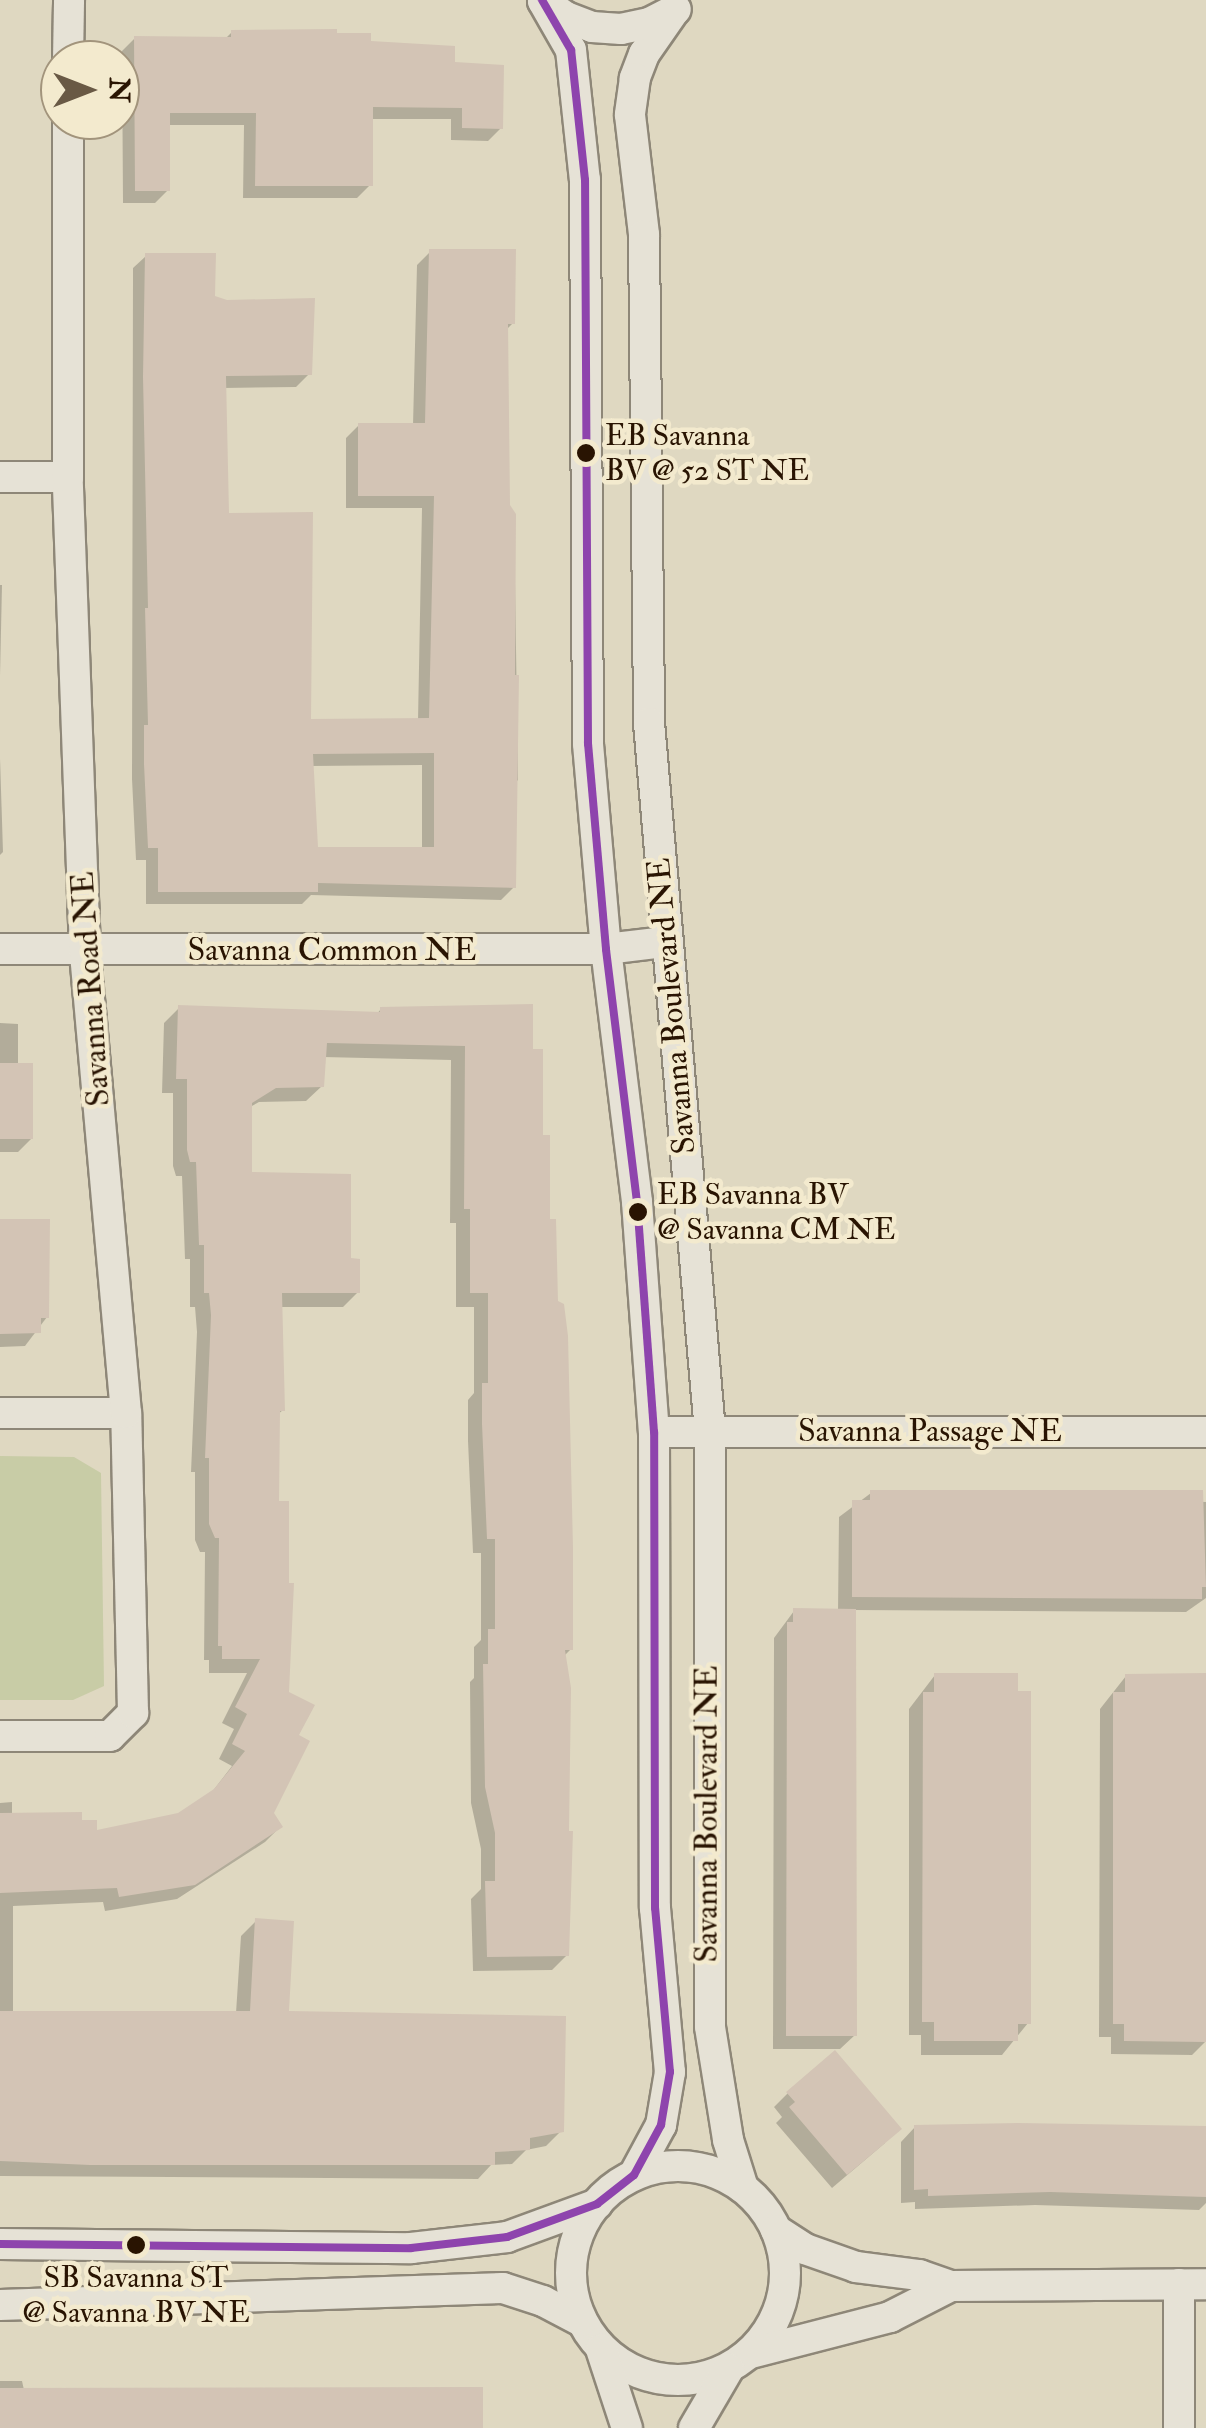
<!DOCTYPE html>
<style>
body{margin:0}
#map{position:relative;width:1206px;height:2428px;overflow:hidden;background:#dfd8c1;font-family:"IM FELL Double Pica",serif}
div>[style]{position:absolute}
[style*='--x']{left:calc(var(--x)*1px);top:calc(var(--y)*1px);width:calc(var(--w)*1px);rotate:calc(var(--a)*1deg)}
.green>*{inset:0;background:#c8cca6}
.shadow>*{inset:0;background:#0003}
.building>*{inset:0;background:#d3c4b5;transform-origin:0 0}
.roads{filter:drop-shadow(2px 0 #8e8778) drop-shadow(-2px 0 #8e8778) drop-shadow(0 2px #8e8778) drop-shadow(0 -2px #8e8778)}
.minor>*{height:30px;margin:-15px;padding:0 15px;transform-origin:15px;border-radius:15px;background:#e6e2d6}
.minor>.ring{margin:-15px;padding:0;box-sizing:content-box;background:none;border:30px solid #e6e2d6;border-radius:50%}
.bus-1>*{height:8px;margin:-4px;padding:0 4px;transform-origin:4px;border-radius:4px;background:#8e44ad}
.dots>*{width:28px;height:28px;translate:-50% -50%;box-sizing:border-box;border:5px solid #f3eace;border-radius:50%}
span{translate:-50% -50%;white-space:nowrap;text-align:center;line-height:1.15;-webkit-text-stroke:9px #f3eace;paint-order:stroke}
.bus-label{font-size:30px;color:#291402}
.left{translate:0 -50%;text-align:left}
.street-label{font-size:32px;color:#291402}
.north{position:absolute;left:40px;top:40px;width:100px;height:100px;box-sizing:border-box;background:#f3eace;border:2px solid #a2947c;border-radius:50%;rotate:90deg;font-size:28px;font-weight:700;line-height:40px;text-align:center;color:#291402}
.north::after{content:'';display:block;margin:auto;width:35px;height:45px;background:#695945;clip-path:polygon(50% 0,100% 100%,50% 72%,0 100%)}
</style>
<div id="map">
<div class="green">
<i style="clip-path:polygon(0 1456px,74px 1457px,101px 1473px,104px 1686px,73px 1700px,0 1700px)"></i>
</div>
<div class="shadow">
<i style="clip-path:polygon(232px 32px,335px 35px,452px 64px,501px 128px,488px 141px,451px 140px,451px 119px,370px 119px,370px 185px,357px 198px,243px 198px,244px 125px,168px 125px,168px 190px,155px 203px,123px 203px,122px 51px,135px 38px,224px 40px)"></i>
<i style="clip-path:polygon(evenodd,430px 252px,513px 323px,506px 330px,507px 505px,514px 514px,518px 780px,514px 784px,514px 887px,501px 900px,311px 895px,302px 904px,146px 904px,146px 860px,136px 860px,132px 779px,133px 268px,146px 256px,212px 298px,309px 374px,296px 387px,224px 388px,226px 515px,308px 721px,418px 720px,422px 508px,346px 508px,346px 438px,359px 425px,413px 425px,417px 265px,430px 252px,422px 765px,422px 850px,316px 850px,311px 766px,422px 765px)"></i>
<i style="clip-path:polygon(0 585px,2px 585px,0 676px)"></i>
<i style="clip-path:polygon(0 758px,3px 852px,0 855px)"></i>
<i style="clip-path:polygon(179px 1008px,376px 1015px,381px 1009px,530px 1052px,547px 1222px,571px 1649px,564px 1656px,567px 1955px,552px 1970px,473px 1971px,471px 1899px,481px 1889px,481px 1849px,471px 1803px,470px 1682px,474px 1678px,474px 1647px,481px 1640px,481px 1553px,473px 1553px,468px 1441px,468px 1400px,474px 1393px,474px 1307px,456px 1307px,456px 1223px,450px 1223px,451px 1060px,323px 1057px,322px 1086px,306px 1101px,259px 1102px,250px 1107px,250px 1174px,349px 1261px,358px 1292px,343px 1307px,280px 1307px,283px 1410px,277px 1415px,277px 1503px,287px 1693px,296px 1737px,271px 1813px,280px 1827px,265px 1842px,177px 1899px,105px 1911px,103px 1902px,13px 1906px,13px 2014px,236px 2013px,241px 1936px,256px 1921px,286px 2014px,561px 2131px,546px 2146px,526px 2150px,512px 2164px,491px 2165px,478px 2179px,0 2176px,0 1803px,12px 1802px,12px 1815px,79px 1823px,95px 1833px,179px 1815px,209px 1796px,232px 1766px,219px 1759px,234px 1729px,222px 1723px,247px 1673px,209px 1673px,209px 1660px,204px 1660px,205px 1552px,200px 1552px,195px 1540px,195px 1472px,191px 1472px,197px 1332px,195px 1307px,190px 1307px,190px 1259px,185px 1259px,182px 1176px,176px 1176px,173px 1166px,173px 1093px,162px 1093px,164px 1023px)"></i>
<i style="clip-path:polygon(0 1023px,18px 1024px,18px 1065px,32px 1138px,18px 1152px,0 1152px)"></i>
<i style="clip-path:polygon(0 1221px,47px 1317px,25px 1346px,0 1347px)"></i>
<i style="clip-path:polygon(871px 1493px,1206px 1502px,1206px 1598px,1186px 1612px,853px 1610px,855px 2035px,840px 2049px,773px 2049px,774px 1638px,794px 1611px,838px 1611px,839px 1517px)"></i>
<i style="clip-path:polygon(935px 1675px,1028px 2023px,1002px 2055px,921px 2055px,921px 2035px,909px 2035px,909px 1709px)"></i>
<i style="clip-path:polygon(1126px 1676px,1206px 1676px,1206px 2041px,1192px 2055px,1111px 2054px,1111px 2037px,1099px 2037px,1100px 1709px)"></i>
<i style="clip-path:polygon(788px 2093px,885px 2143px,832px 2188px,776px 2123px,782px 2117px,774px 2107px)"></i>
<i style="clip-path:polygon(915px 2127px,1206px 2128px,1206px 2203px,1199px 2210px,1035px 2205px,915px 2209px,915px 2202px,901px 2203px,901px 2142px)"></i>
<i style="clip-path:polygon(0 2381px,22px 2381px,24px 2390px,444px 2428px,0 2428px)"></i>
</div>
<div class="building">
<i style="clip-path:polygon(337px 29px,337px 33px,371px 33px,371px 41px,455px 46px,455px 62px,504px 65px,503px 129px,462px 128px,462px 108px,373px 107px,373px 186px,255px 186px,256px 113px,170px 113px,170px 191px,135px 191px,134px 36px,231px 37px,231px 30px)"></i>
<i style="clip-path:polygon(evenodd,429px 249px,516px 249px,515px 324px,508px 324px,510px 505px,516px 514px,515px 675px,519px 675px,516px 888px,318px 883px,318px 892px,158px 892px,158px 848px,148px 848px,144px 764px,144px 725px,148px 725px,145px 608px,148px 608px,143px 377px,145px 253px,216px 253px,215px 296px,227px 300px,315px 298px,312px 375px,226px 376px,229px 513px,313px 512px,311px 719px,429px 718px,434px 496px,358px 496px,358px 423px,425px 423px,429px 249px,434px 753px,434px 847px,318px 847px,313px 754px,434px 753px)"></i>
<i style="clip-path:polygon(533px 1004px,533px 1049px,543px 1049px,543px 1135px,550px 1135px,550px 1219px,556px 1219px,558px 1301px,564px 1304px,568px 1336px,573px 1548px,573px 1650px,565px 1650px,571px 1688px,569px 1831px,573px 1831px,569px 1956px,487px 1957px,485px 1881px,495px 1881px,495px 1833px,485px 1787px,483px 1664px,488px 1664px,488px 1629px,495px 1629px,495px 1539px,487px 1539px,482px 1424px,482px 1383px,488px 1383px,488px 1293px,470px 1293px,470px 1209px,464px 1209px,465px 1046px,327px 1043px,324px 1087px,276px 1088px,252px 1103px,252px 1172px,351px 1174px,351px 1258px,360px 1259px,360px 1293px,282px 1293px,285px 1411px,280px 1411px,279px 1501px,289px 1501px,289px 1583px,294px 1583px,289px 1692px,315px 1705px,299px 1735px,310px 1741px,274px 1813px,283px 1827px,195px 1885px,119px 1897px,117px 1888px,0 1893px,0 1813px,82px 1812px,82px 1820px,97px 1820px,97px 1830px,178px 1813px,214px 1789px,245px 1751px,232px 1744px,247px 1714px,235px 1707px,260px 1659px,222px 1659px,222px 1646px,218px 1646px,219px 1538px,215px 1538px,209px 1524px,209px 1458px,205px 1458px,211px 1315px,209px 1293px,204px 1293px,204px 1245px,199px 1245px,196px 1162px,190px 1162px,187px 1150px,187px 1079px,176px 1079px,178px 1005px,380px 1012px,380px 1007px)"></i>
<i style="left:0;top:1063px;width:33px;height:76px"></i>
<i style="clip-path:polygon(0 1219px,50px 1219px,49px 1318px,41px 1318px,41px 1333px,0 1334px)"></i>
<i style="clip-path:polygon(870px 1490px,1203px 1490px,1206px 1587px,1202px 1587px,1202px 1599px,852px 1597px,852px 1500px,870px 1500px)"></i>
<i style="clip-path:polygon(793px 1608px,856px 1609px,857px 2036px,786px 2036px,787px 1654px,787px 1622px,793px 1622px)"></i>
<i style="clip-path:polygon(934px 1673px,1018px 1673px,1018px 1691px,1031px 1691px,1031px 2024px,1018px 2024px,1018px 2041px,934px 2041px,934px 2022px,922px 2022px,923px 1692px,934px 1692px)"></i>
<i style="clip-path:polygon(1206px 1673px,1206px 2042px,1124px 2041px,1124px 2024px,1113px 2024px,1113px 1692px,1125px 1692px,1125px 1674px)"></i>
<i style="clip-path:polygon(255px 1918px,294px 1921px,289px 2011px,566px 2016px,564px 2132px,530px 2138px,530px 2150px,495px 2152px,495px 2165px,90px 2165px,0 2161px,0 2011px,250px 2011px)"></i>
<i style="clip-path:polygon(835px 2050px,902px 2129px,847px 2175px,789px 2107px,795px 2102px,786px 2092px)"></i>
<i style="clip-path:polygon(1018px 2123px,1206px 2126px,1206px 2197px,1050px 2192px,928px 2196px,928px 2189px,914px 2190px,914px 2125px)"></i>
<i style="clip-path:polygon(474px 2387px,483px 2387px,483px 2428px,0 2428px,0 2388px)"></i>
</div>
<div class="roads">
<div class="minor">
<i style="--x:543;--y:1;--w:56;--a:60.3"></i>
<i style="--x:571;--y:50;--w:131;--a:83.9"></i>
<i style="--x:585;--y:180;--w:564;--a:89.7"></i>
<i style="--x:588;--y:744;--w:206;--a:85"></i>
<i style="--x:606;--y:949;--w:255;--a:83"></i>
<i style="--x:637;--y:1202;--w:231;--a:85.8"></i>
<i style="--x:654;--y:1432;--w:476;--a:89.9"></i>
<i style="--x:655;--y:1908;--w:165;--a:84.8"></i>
<i style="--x:670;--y:2072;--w:54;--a:99.6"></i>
<i style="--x:661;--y:2125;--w:57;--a:118.4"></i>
<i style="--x:543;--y:1;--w:28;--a:35"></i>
<i style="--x:566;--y:17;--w:28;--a:21"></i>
<i style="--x:592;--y:27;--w:29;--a:4"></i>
<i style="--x:621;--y:29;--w:29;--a:-12"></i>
<i style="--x:649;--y:23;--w:30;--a:-27"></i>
<i style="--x:674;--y:11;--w:52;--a:124.9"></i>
<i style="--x:644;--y:54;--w:26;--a:111"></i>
<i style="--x:635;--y:78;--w:37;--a:98"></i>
<i style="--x:630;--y:115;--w:121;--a:83.3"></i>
<i style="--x:644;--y:235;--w:488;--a:89.4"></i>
<i style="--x:649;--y:723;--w:711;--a:85.08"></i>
<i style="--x:710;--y:1431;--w:596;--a:90"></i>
<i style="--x:710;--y:2027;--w:114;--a:80.9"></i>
<i style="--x:728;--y:2140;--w:50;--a:72.6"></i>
<i style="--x:68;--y:60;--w:60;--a:-89"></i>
<i style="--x:0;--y:477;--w:68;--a:0"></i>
<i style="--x:0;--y:949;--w:606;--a:0"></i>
<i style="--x:606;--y:949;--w:58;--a:-6.9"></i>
<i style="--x:0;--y:1413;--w:126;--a:0"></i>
<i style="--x:654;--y:1432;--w:552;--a:0"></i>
<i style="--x:0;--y:1736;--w:110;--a:0"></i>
<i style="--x:110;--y:1736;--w:33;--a:-45"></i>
<i style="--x:133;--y:1713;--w:300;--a:-91.3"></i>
<i style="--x:126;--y:1413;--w:464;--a:-95.1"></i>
<i style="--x:85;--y:951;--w:474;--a:-92.1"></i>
<i style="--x:68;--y:477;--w:357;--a:-90"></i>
<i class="ring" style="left:571px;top:2166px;width:184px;height:184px"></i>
<i style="--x:776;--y:2230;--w:35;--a:33"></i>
<i style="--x:805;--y:2249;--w:54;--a:19.4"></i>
<i style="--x:856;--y:2267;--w:64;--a:7.2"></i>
<i style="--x:919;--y:2275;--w:34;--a:19"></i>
<i style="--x:951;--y:2286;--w:255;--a:-0.4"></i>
<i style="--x:0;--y:2244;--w:411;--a:0.6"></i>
<i style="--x:411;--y:2248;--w:97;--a:-6.5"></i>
<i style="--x:507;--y:2237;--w:96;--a:-20.1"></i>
<i style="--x:1179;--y:2284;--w:144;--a:90"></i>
<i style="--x:0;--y:2305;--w:503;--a:-1.94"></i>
<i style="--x:503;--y:2288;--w:42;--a:18"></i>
<i style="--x:543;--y:2301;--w:43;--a:27.8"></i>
<i style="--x:601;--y:2349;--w:83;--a:71.8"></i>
<i style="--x:751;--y:2353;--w:144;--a:-14.5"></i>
<i style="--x:890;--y:2317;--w:68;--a:-26.9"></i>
<i style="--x:694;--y:2428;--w:69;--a:-59.7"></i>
</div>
</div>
<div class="bus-1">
<i style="--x:0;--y:2244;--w:411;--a:0.6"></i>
<i style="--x:411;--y:2248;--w:97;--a:-6.5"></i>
<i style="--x:507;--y:2237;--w:96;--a:-20.1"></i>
<i style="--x:597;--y:2204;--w:47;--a:-38.1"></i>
<i style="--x:634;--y:2175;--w:57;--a:-61.6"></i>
<i style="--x:661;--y:2125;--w:54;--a:-80.4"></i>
<i style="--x:670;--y:2072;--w:165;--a:-95.2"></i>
<i style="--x:655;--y:1908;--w:476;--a:-90.1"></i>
<i style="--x:654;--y:1432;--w:231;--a:-94.2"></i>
<i style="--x:637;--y:1202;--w:255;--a:-97"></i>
<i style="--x:606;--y:949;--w:206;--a:-95"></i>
<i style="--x:588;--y:744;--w:564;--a:-90.3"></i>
<i style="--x:585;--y:180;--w:131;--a:-96.1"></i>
<i style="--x:571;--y:50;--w:58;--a:-120.1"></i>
</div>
<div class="dots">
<i style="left:586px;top:453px;background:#291402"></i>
<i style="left:638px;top:1212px;background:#291402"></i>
<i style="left:136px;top:2245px;background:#291402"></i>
</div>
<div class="bus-label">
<span class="left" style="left:605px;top:453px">EB Savanna<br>BV @ 52 ST NE</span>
<span class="left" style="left:657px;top:1212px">EB Savanna BV<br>@ Savanna CM NE</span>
<span style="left:136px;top:2295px">SB Savanna ST<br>@ Savanna BV NE</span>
</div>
<div class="street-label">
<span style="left:332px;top:950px">Savanna Common NE</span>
<span style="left:91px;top:989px;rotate:-94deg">Savanna Road NE</span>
<span style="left:672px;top:1006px;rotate:-95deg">Savanna Boulevard NE</span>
<span style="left:930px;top:1431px">Savanna Passage NE</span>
<span style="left:707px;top:1814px;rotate:-90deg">Savanna Boulevard NE</span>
</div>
<div class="north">N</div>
</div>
